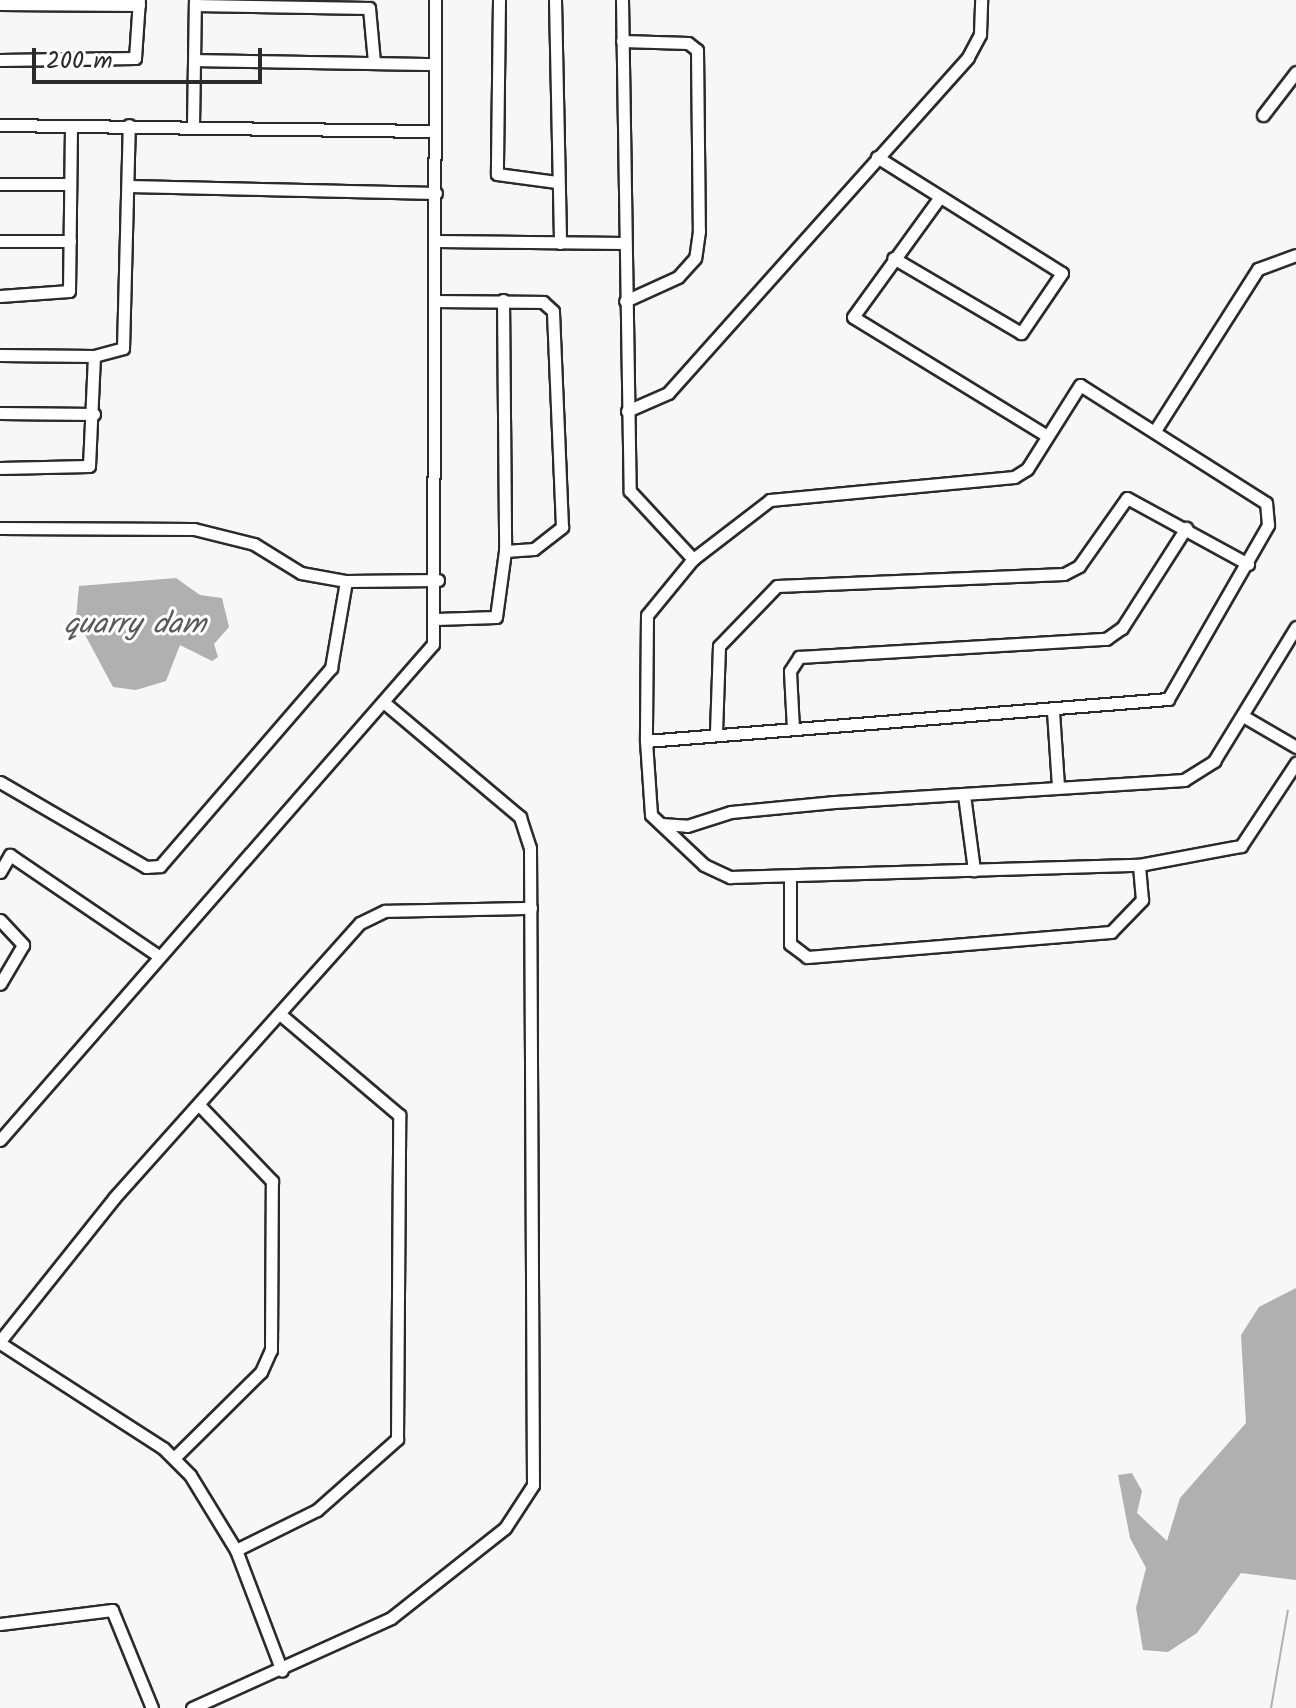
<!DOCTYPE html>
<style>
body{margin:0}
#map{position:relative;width:1296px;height:1708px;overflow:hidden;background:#f7f7f7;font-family:Kalam,sans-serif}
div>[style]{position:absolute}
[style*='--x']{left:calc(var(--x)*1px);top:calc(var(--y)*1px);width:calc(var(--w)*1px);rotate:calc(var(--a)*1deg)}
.water>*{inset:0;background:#b0b0b0}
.stream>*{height:2px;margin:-1px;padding:0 1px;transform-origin:1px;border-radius:1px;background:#b0b0b0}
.roads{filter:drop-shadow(2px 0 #2b2b2b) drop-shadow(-2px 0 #2b2b2b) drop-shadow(0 2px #2b2b2b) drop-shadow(0 -2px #2b2b2b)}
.minor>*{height:11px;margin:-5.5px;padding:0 5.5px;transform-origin:5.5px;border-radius:5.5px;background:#fff}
span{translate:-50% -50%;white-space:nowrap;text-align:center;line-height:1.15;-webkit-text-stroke:6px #fff;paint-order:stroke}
.water-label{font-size:30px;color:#5a5a5a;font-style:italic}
.scale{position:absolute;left:32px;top:48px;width:230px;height:36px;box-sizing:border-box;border:4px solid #2b2b2b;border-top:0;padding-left:10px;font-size:24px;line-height:28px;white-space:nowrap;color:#2b2b2b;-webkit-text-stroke:6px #fff;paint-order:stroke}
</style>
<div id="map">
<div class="water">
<i style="clip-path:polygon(176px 578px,200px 595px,222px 598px,229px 627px,214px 644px,218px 657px,212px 661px,180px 645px,166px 681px,136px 690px,113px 687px,76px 618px,79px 586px)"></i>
<i style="clip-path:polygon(1296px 1288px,1296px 1580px,1241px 1573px,1197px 1633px,1168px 1652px,1143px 1650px,1136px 1608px,1146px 1568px,1130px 1538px,1118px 1475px,1132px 1473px,1142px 1491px,1137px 1513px,1167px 1541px,1180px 1498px,1246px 1423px,1241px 1335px,1259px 1307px)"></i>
</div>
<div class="stream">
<i style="--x:1271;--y:1708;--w:99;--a:-80.2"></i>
</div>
<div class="roads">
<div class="minor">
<i style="--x:499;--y:0;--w:174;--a:90.7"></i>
<i style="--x:497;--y:174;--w:60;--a:7.7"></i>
<i style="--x:555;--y:0;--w:243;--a:88.8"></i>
<i style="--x:622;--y:0;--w:491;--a:89.1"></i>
<i style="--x:630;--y:491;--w:93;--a:47.2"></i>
<i style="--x:0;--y:4;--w:139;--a:0.4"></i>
<i style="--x:195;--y:5;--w:174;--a:1"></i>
<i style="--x:369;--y:8;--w:54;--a:84.7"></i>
<i style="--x:622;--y:41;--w:66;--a:1.7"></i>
<i style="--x:688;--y:43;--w:11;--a:38"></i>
<i style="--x:697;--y:50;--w:181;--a:89.4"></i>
<i style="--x:699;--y:231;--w:27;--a:98"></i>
<i style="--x:695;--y:258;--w:25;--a:132"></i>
<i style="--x:678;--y:277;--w:58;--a:155.6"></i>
<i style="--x:0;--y:60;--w:135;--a:-0.8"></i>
<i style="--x:135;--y:58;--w:58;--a:-86.1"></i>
<i style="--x:196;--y:60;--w:239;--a:1"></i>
<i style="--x:1263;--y:115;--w:54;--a:-52.5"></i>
<i style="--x:0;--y:125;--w:435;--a:0.8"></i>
<i style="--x:193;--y:125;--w:124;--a:-89.1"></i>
<i style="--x:877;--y:157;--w:218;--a:32.1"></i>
<i style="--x:1062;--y:273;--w:73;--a:124.3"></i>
<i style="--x:1021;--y:333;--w:148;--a:-149.6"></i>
<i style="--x:0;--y:184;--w:70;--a:0"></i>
<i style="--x:129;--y:186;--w:307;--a:1.3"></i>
<i style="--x:937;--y:201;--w:143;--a:125.9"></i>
<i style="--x:853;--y:317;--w:228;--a:31.5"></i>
<i style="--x:0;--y:241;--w:70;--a:0"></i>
<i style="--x:437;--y:241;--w:188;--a:0.6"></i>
<i style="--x:0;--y:296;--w:69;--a:-4.1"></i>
<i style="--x:69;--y:291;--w:165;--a:-89.3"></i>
<i style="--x:503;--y:300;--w:251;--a:89.5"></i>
<i style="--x:0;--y:355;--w:94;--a:0.6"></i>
<i style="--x:94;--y:356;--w:30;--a:-15"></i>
<i style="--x:123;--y:348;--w:223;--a:-88.5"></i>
<i style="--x:627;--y:411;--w:45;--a:-23.7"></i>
<i style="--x:668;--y:393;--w:450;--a:-48.2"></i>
<i style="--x:968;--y:57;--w:26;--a:-62"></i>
<i style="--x:980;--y:34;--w:34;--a:-88"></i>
<i style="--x:0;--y:413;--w:94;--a:0.6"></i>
<i style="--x:1156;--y:429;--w:190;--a:-57.5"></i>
<i style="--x:1258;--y:269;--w:40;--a:-20.2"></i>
<i style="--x:0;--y:468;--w:89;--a:-1.3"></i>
<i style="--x:89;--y:466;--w:110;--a:-87.4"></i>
<i style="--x:0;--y:528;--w:194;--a:0.3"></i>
<i style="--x:194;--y:529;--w:62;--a:14"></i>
<i style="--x:254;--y:544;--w:55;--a:31.7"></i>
<i style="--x:301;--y:573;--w:46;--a:10.1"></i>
<i style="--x:346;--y:581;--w:92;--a:-0.6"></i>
<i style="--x:436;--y:619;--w:60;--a:-1.9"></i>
<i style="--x:496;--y:617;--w:67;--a:-82.2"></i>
<i style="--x:505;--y:551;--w:29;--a:-4"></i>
<i style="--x:534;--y:549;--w:36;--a:-38"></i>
<i style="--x:562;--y:527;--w:216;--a:-92.4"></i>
<i style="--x:553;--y:311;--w:13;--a:-138"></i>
<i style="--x:543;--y:302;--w:105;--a:-179.5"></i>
<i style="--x:1053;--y:711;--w:76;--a:86.2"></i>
<i style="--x:1243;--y:716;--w:61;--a:30.3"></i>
<i style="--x:793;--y:729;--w:58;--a:-93"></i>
<i style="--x:790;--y:671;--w:17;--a:-57"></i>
<i style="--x:799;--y:657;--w:308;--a:-3.4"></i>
<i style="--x:1106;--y:639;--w:19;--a:-35"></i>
<i style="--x:1122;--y:628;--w:119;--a:-57.4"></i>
<i style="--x:716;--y:732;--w:86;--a:-88"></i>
<i style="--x:719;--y:646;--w:83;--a:-46"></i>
<i style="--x:777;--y:586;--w:287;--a:-2.4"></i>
<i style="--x:1064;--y:574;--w:17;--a:-28"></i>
<i style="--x:1079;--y:566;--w:83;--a:-54.8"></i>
<i style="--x:1127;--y:498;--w:138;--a:28.6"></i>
<i style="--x:646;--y:741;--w:524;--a:-4.6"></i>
<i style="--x:1168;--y:699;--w:201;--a:-60.1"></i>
<i style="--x:1268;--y:525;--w:22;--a:-95"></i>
<i style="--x:1266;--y:503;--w:220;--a:-147.6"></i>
<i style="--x:1080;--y:385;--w:99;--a:122.2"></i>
<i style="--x:1027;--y:469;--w:15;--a:148"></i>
<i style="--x:1014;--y:477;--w:245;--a:174.6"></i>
<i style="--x:770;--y:500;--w:97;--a:142.5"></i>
<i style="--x:693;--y:559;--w:72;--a:129.4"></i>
<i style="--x:647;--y:615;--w:126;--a:90.5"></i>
<i style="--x:646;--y:741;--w:74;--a:86.1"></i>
<i style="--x:651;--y:815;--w:73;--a:43.3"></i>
<i style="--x:704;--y:865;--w:29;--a:25"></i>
<i style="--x:730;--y:877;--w:409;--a:-1.7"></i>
<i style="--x:1139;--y:865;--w:104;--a:-10.6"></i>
<i style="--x:1241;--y:846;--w:100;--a:-56.5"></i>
<i style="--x:0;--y:782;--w:169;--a:30.2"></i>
<i style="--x:146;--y:867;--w:14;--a:-4"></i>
<i style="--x:160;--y:866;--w:262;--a:-49.2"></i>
<i style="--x:331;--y:668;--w:88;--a:-80.2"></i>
<i style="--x:964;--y:795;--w:76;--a:82.4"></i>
<i style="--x:661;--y:824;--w:26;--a:4"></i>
<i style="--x:687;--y:826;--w:46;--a:-17.7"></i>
<i style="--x:731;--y:812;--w:104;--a:-5.5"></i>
<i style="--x:835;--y:802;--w:350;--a:-3.6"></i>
<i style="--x:1184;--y:780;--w:36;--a:-32"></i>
<i style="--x:1214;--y:761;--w:157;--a:-58.5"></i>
<i style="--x:0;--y:872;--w:20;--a:-60"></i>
<i style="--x:10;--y:855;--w:178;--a:34.2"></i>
<i style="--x:790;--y:877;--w:67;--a:90"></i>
<i style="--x:790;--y:944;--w:21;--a:37"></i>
<i style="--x:807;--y:957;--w:305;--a:-4.7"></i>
<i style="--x:1111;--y:932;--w:45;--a:-45.9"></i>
<i style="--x:1142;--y:900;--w:35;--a:-95"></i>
<i style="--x:0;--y:920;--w:34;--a:47"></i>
<i style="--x:23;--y:945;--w:45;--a:120.5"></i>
<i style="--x:0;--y:1140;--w:658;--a:-48.88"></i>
<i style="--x:433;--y:644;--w:644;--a:-89.82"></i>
<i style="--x:0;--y:1341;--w:183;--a:-51.4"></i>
<i style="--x:114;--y:1198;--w:369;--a:-48.2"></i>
<i style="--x:360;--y:923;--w:28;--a:-26"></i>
<i style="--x:385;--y:911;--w:146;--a:-1.2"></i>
<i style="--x:0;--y:1343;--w:194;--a:32.8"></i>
<i style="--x:163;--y:1448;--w:38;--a:45"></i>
<i style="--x:190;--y:1475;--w:88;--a:58.5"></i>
<i style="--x:236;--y:1550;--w:129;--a:69.2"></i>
<i style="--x:174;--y:1458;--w:122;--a:-44.7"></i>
<i style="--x:261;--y:1372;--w:24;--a:-66"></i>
<i style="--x:271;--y:1350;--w:169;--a:-89.7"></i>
<i style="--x:272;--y:1181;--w:104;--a:-133.8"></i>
<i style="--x:236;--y:1550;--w:90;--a:-26.3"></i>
<i style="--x:317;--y:1510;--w:107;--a:-41.6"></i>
<i style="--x:397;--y:1439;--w:324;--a:-89.6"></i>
<i style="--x:399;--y:1115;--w:155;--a:-139.7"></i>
<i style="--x:0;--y:1624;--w:113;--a:-7.1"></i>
<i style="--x:112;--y:1610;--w:106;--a:67.8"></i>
<i style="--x:192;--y:1708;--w:218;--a:-24.3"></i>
<i style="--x:391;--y:1618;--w:145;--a:-38.3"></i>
<i style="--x:505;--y:1528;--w:51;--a:-56.9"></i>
<i style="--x:533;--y:1485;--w:637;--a:-90.27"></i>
<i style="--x:530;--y:848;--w:33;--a:-108"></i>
<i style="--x:520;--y:817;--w:175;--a:-139.9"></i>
</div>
</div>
<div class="water-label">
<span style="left:135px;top:625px">quarry dam</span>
</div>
<div class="scale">200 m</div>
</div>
